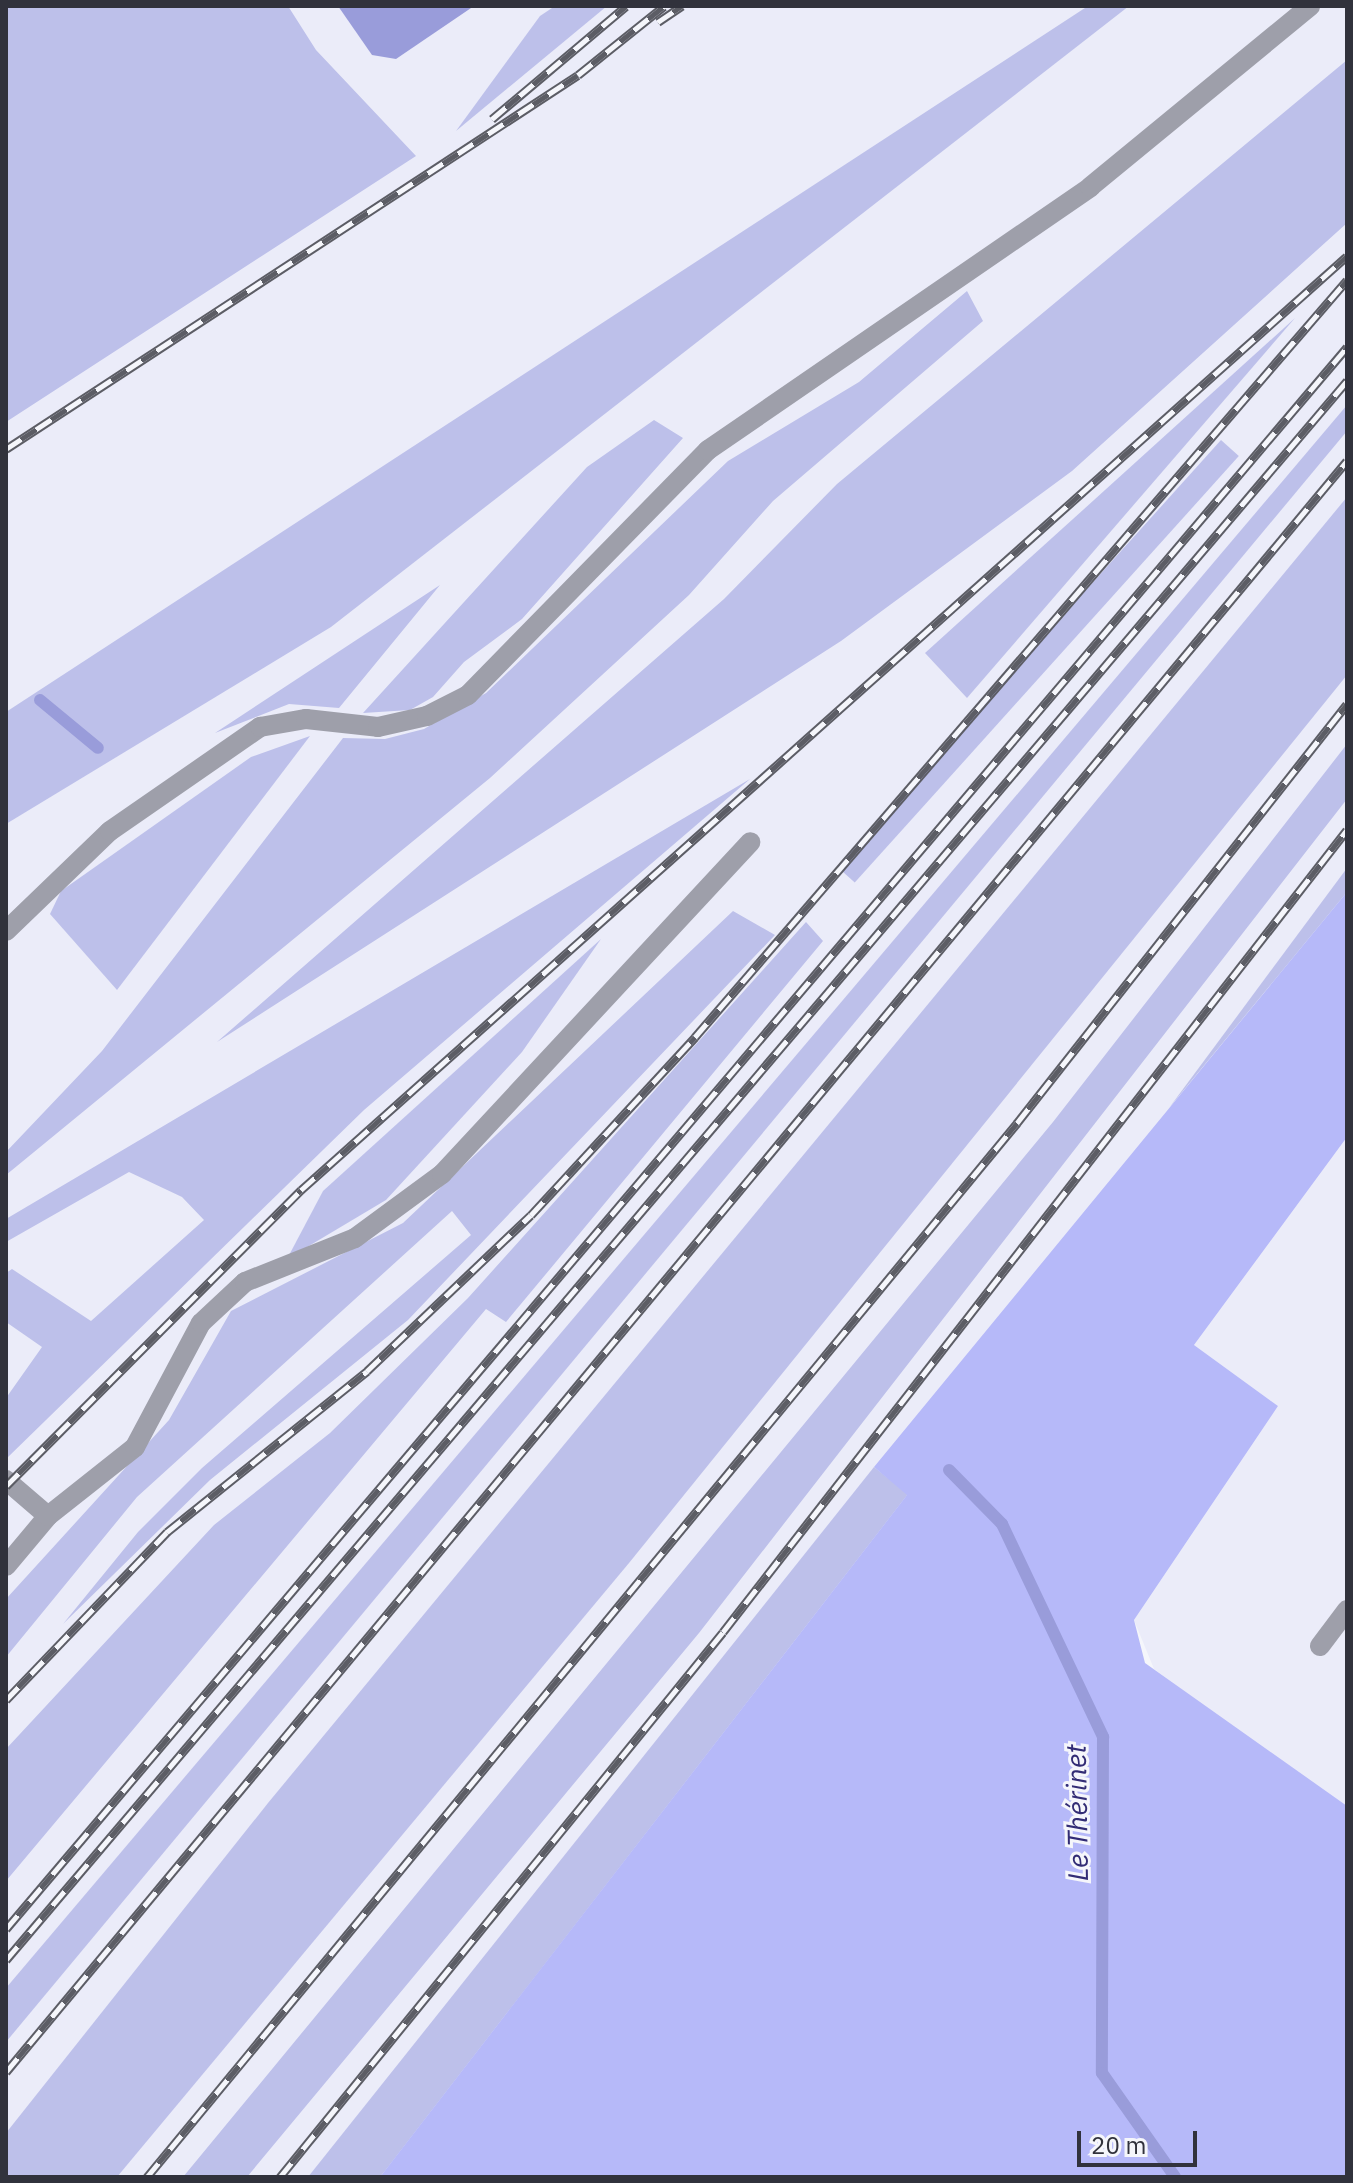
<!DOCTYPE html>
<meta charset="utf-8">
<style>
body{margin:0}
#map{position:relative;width:1353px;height:2183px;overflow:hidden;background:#f5f6fb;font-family:"IBM Plex Sans",sans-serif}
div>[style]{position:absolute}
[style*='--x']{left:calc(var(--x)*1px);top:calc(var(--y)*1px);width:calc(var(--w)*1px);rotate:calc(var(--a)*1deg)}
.built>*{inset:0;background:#ebecf9}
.green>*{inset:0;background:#bdc0ea;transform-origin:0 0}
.forest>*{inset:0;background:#b6b9f9}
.water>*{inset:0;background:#999cda}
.stream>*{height:12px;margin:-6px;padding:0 6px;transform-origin:6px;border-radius:6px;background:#999cda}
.lane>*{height:20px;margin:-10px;padding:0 10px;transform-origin:10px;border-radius:10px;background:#9e9faa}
.street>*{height:20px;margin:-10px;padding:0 10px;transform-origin:10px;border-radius:10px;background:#9e9faa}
.rail>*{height:9px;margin-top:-4.5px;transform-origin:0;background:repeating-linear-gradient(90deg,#f5f6fb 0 18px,#5c5d65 0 36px);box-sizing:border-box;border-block:2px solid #5c5d65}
span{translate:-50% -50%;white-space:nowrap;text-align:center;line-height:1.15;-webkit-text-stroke:6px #f5f6fb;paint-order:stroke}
.water-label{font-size:28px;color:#322c75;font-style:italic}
.frame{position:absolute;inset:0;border:8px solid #31323c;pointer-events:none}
.scale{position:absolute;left:1077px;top:2131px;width:120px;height:36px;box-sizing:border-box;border:4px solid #31323c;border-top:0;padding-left:10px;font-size:24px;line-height:28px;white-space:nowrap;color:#31323c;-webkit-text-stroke:6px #f5f6fb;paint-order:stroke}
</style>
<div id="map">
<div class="built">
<i style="clip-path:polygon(6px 6px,1347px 6px,1347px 926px,380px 2177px,6px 2177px)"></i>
<i style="clip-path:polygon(1347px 1137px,1347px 1811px,1154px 1669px,1134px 1620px,1278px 1406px,1194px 1345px)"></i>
</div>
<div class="green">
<i style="clip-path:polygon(6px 6px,288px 6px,316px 50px,416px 156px,6px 422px)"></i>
<i style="clip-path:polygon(555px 6px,607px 6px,456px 131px,540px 16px)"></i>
<i style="clip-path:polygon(1088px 6px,1129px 6px,331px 627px,6px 824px,6px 712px)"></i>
<i style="clip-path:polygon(1347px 60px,1347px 223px,1072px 471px,841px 641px,217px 1042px,724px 599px,837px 484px)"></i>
<i style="clip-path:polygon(967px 291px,983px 321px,773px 501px,689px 595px,490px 778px,6px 1175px,6px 1152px,102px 1051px,343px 738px,385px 739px,424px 729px,486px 693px,728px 461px,859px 382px)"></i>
<i style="clip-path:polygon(1295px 318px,967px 698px,925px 653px)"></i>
<i style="clip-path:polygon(1347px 405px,1347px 431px,6px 2042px,6px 1988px)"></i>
<i style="clip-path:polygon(654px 420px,683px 438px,522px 619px,464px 662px,433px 697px,410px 710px,363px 713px,587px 467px)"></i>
<i style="left:1221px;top:440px;width:24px;height:574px;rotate:42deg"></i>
<i style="clip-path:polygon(1347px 497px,1347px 675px,629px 1563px,117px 2177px,6px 2177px,6px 2133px,268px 1803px)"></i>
<i style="clip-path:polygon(440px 585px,339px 708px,289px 704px,215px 733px)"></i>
<i style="clip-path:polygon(310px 736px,117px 990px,50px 914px,61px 891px,251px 757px)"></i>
<i style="clip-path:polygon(1347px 744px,1347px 799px,699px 1633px,247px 2177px,183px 2177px,1053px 1122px)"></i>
<i style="clip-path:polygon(750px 779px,364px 1110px,6px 1459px,6px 1398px,42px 1347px,6px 1322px,6px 1273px,12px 1269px,91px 1321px,204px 1220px,182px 1197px,129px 1172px,6px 1242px,6px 1219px)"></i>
<i style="clip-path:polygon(1347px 868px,1347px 892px,1169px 1108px)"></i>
<i style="clip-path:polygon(733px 911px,775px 935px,408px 1320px,210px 1480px,63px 1624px,138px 1532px,202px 1468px,471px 1235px,452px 1211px,137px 1497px,6px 1657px,6px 1599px,169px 1420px,231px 1311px,403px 1223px)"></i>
<i style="clip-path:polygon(806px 922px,823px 941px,506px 1322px,486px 1309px,6px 1881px,6px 1749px,214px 1525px,330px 1433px,468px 1298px)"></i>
<i style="clip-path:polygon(601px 939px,522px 1052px,386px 1200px,287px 1259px,323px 1191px)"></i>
<i style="clip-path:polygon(874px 1467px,908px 1494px,388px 2167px,380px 2177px,308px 2177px)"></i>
</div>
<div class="forest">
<i style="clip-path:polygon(1347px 892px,1347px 1137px,1194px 1345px,1278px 1406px,1134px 1620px,1145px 1663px,1347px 1806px,1347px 2177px,380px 2177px,907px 1495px,874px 1467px)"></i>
</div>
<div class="water">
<i style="clip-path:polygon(338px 6px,474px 6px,396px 59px,372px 55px)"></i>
</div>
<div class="stream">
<i style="--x:40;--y:700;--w:75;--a:39.6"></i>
<i style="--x:949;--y:1470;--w:76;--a:45.5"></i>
<i style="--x:1002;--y:1524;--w:236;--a:64.6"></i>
<i style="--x:1103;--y:1737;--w:336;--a:90.2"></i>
<i style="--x:1102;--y:2073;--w:127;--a:54.9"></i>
</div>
<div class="lane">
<i style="--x:6;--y:931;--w:144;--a:-43.9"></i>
<i style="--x:110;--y:831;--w:183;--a:-34.7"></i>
<i style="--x:260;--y:727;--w:47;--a:-9.9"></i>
<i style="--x:306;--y:719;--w:72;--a:6.3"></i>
<i style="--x:378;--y:727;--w:50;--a:-12.7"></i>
<i style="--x:427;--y:716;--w:46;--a:-27.1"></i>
<i style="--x:468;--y:695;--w:343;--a:-45.6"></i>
<i style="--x:708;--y:450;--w:464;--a:-34.5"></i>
<i style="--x:1090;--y:187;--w:285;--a:-39.4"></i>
<i style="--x:6;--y:1480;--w:55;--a:40.6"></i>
<i style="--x:48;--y:1516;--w:65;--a:130"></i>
<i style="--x:48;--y:1516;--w:111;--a:-38.4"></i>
<i style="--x:135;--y:1447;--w:140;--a:-62"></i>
<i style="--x:201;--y:1323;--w:60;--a:-43"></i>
<i style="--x:245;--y:1282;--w:118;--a:-21.8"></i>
<i style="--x:355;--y:1238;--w:108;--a:-36.3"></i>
<i style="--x:442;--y:1174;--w:453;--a:-47.1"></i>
</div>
<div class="street">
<i style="--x:1320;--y:1646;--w:45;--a:-53.1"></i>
</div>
<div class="rail">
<i style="--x:658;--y:22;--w:29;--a:-34"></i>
<i style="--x:492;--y:119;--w:175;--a:-40.1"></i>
<i style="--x:6;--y:449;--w:683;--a:-33.18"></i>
<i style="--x:578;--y:75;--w:110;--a:-38.7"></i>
<i style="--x:6;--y:1486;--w:418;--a:-45.1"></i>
<i style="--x:301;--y:1190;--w:1402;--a:-41.76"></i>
<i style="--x:6;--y:1700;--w:233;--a:-46.2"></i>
<i style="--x:167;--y:1532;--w:257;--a:-38.8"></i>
<i style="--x:367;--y:1371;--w:226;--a:-43.6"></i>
<i style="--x:531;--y:1215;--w:242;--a:-47.3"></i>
<i style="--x:695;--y:1037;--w:999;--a:-49.26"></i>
<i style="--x:6;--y:1929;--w:2074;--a:-49.71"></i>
<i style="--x:6;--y:1960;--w:2072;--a:-49.66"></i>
<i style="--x:6;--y:2072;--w:2096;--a:-50.23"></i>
<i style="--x:147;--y:2177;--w:1367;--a:-50.46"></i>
<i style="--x:1017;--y:1123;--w:533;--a:-51.78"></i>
<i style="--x:280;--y:2177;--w:702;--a:-50.89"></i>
<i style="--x:723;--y:1632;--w:1016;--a:-52.12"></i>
</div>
<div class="water-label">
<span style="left:1077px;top:1813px;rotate:-91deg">Le Thérinet</span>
</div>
<div class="frame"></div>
<div class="scale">20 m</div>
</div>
